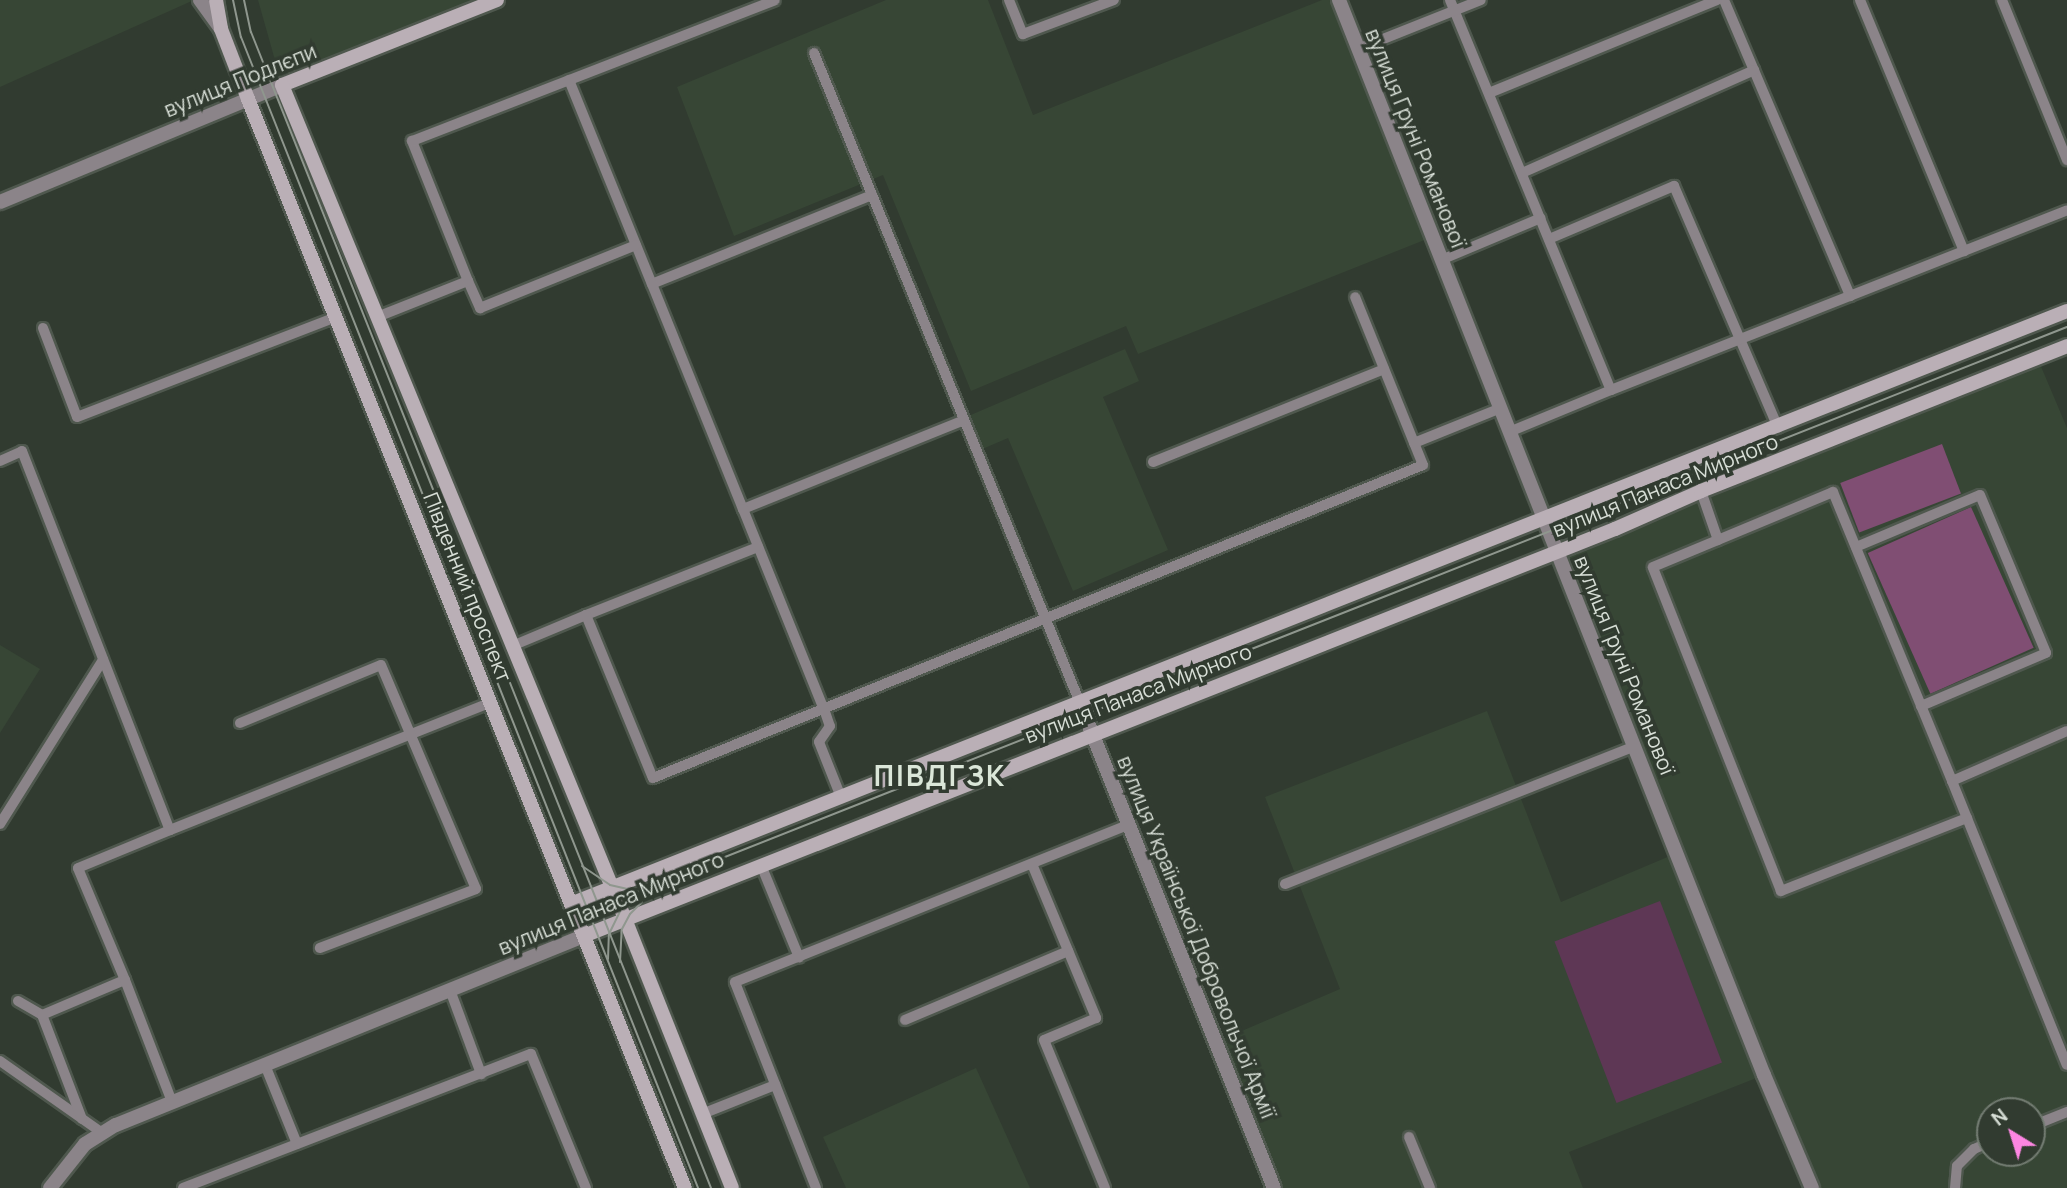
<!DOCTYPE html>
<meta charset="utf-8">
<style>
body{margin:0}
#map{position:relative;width:2067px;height:1188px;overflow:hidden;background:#313b30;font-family:Manrope,sans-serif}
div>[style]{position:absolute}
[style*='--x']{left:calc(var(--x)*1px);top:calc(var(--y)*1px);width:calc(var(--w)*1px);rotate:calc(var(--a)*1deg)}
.built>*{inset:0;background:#374635}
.green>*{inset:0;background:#5e3755;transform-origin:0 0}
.forest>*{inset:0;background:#804e73;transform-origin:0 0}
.roads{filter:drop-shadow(2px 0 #4f584e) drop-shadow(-2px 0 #4f584e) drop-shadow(0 2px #4f584e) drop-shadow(0 -2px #4f584e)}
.lane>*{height:10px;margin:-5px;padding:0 5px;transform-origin:5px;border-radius:5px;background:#8b8489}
.street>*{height:14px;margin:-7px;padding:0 7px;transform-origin:7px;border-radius:7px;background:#8b8489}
.secondary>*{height:14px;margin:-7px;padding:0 7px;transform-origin:7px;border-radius:7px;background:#baafb6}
.tram>*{height:2px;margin:-1px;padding:0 1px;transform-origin:1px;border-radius:1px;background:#8f978e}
span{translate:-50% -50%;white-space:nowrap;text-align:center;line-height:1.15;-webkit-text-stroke:7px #313b30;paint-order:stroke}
.street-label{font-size:21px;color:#d7ded6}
.district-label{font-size:28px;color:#dbe7d9;font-weight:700;letter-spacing:2px}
.north{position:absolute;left:1976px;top:1097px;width:70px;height:70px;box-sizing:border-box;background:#313b30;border:2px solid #737c72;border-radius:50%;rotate:322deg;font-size:19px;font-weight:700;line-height:28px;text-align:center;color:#d7ded6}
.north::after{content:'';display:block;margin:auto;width:24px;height:32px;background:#fd86e2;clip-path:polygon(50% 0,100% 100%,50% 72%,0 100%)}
</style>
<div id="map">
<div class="built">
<i style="clip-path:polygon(0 0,194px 0,0 87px)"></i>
<i style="clip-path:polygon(258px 0,497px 0,282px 85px)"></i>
<i style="clip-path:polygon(886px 0,988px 0,1033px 115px,1322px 0,1339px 0,1432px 237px,1138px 354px,1126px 326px,971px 391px,883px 175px,734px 236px,677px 87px)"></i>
<i style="clip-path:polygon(1125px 349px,1139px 381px,1103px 397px,1168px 550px,1073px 591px,1008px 438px,980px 450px,966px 417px)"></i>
<i style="clip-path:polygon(evenodd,2037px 357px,2067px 428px,2067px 1188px,1812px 1188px,1558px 551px,2037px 357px,1990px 1111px,2032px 1111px,2032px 1153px,1990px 1153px,1990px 1111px)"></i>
<i style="clip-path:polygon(0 645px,40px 669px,0 733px)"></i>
<i style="clip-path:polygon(1487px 711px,1561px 902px,1677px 853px,1764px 1075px,1569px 1152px,1583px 1188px,1274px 1188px,1216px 1042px,1340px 989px,1265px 797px)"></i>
<i style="clip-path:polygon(976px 1068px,1030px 1188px,846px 1188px,823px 1137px)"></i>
</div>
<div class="green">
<i style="left:1660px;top:901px;width:173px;height:113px;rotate:69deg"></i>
</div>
<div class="forest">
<i style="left:1942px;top:444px;width:53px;height:109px;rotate:69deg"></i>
<i style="left:1971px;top:507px;width:154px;height:113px;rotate:66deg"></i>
</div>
<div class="roads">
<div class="lane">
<i style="--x:1009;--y:0;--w:37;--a:68"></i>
<i style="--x:1023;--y:34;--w:97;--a:-20.5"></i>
<i style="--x:1450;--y:0;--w:422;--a:67.6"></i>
<i style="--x:1611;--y:390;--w:110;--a:157.6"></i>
<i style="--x:1724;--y:0;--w:322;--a:66.9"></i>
<i style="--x:1860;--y:0;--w:272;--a:67.5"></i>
<i style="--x:2002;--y:0;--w:173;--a:67.9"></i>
<i style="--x:1358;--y:49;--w:132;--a:-21.7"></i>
<i style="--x:814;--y:53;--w:702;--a:67.74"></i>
<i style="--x:569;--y:80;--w:220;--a:67.9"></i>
<i style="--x:1489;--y:93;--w:246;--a:-22.2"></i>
<i style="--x:1522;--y:173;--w:254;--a:-23.9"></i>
<i style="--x:872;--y:195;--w:237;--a:158"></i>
<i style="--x:652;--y:284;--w:243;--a:68"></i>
<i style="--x:743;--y:509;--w:238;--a:-21.9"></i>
<i style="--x:1549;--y:239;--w:136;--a:-23"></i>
<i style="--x:1674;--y:186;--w:263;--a:66.7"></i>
<i style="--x:1441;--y:260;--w:108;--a:-22.8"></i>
<i style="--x:468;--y:281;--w:30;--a:66"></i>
<i style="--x:480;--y:308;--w:168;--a:-22"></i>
<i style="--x:377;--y:317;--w:98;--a:-21.6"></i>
<i style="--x:468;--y:281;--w:151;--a:-111.8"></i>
<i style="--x:412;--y:141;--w:389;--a:-21.2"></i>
<i style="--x:43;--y:328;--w:95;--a:69.1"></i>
<i style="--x:77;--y:417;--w:278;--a:-21.1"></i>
<i style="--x:1611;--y:390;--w:490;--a:-21.5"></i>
<i style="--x:1414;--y:443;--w:94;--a:-21.9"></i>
<i style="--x:0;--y:461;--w:24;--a:-24"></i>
<i style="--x:22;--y:451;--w:407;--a:68.7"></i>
<i style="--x:170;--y:830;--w:346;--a:-21.7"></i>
<i style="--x:1153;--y:462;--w:249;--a:-21.9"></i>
<i style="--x:1701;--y:491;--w:52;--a:70.9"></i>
<i style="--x:743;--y:509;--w:216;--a:68"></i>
<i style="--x:824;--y:709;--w:18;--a:71"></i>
<i style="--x:830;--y:726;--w:19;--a:125"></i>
<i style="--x:819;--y:742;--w:59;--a:68.2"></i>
<i style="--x:1856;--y:547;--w:134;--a:-22.8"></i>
<i style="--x:1980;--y:495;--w:171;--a:67.3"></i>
<i style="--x:2046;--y:653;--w:136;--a:157"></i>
<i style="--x:586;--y:615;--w:185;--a:-21.6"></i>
<i style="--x:512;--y:646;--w:80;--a:-22.7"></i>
<i style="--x:586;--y:615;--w:176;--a:67.7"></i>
<i style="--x:653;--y:778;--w:831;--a:-22.12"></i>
<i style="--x:1423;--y:465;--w:181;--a:-112"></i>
<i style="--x:240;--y:723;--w:152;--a:-22.4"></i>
<i style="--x:381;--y:665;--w:243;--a:67"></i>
<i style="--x:476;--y:889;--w:167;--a:159.3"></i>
<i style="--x:1952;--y:781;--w:125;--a:-23.5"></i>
<i style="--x:1967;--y:818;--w:200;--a:158.6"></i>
<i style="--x:1781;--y:891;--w:348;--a:-111.6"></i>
<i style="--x:1653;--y:567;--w:195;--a:-22.6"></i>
<i style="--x:1833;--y:492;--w:313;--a:67.6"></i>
<i style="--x:1952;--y:781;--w:306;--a:68"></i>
<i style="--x:0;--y:824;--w:194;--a:-57.9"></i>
<i style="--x:1032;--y:864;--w:167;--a:67.4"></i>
<i style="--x:1096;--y:1018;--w:56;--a:157.1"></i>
<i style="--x:1044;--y:1040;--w:160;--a:67.6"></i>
<i style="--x:761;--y:865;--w:100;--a:67.6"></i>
<i style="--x:1285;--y:884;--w:376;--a:-21.5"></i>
<i style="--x:125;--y:980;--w:121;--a:-112.8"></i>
<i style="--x:78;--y:868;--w:100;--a:-22.4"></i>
<i style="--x:450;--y:990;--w:90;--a:69.7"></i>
<i style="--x:18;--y:1001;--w:28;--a:30"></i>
<i style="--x:905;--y:1020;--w:177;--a:-22.9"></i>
<i style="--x:0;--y:1061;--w:123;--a:35.1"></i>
<i style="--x:265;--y:1065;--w:85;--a:67.9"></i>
<i style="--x:702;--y:1114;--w:79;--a:-21.7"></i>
<i style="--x:82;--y:1119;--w:111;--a:-111"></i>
<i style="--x:42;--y:1015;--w:90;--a:-22.9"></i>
<i style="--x:125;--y:980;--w:131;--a:68.9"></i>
<i style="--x:2032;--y:1126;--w:38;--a:-22"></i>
<i style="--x:1409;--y:1137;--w:55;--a:67.6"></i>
<i style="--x:183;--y:1188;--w:373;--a:-21.1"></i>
<i style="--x:531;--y:1054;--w:145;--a:67.7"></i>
<i style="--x:816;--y:1188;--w:221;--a:-111.5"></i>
<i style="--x:735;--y:982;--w:425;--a:-21.8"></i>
<i style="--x:1955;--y:1188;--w:22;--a:-85"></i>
<i style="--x:1957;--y:1166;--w:24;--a:-45"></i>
<i style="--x:1974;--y:1149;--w:17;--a:-24"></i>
</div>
<div class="street">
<i style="--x:200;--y:0;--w:36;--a:54"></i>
<i style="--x:1339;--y:0;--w:1156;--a:68.43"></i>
<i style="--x:1764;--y:1075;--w:123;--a:67"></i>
<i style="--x:0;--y:202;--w:305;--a:-22.5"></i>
<i style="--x:1080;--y:703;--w:522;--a:68.2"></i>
<i style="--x:50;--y:1188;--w:56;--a:-51.5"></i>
<i style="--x:85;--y:1144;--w:36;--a:-32"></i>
<i style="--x:116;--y:1125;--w:507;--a:-22.01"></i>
</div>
<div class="secondary">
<i style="--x:216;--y:0;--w:29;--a:80"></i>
<i style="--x:221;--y:29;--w:75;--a:68.9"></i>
<i style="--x:248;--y:99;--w:1173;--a:68.14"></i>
<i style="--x:497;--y:0;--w:231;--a:158.4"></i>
<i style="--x:282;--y:85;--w:902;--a:67.64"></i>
<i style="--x:625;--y:919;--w:289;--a:68.3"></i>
<i style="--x:573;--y:903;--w:1607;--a:-21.62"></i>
<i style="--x:586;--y:935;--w:1106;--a:-21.53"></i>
<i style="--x:1615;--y:529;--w:94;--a:-23.8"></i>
<i style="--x:1701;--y:491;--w:394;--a:-21.6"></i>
</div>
</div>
<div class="tram">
<i style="--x:233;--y:0;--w:38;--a:78"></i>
<i style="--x:241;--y:37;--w:1238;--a:68.34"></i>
<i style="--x:244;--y:0;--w:33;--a:78"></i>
<i style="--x:251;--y:32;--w:1244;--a:68.3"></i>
<i style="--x:582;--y:866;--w:34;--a:34"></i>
<i style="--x:610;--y:885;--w:36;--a:13"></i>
<i style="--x:608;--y:959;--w:25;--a:-88"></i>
<i style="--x:609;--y:934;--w:28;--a:-64"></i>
<i style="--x:621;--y:909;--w:17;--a:-45"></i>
<i style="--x:633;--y:897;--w:24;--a:-30"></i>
<i style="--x:654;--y:885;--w:1519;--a:-21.55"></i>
<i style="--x:620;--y:962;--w:33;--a:-87"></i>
<i style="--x:622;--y:929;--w:17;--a:-62"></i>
<i style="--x:630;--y:914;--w:17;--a:-45"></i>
</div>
<div class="street-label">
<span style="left:240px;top:80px;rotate:-22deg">вулиця Подлєпи</span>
<span style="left:1416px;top:138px;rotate:68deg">вулиця Груні Романової</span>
<span style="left:1665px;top:485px;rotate:-22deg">вулиця Панаса Мирного</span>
<span style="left:468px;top:587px;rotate:68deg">Південний проспект</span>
<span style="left:1625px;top:665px;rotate:68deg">вулиця Груні Романової</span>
<span style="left:1138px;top:693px;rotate:-21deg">вулиця Панаса Мирного</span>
<span style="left:611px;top:903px;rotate:-22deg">вулиця Панаса Мирного</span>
<span style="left:1197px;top:937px;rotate:68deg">вулиця Української Добровольчої Армії</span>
</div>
<div class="district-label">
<span style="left:940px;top:775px">ПІВДГЗК</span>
</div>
<div class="north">N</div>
</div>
